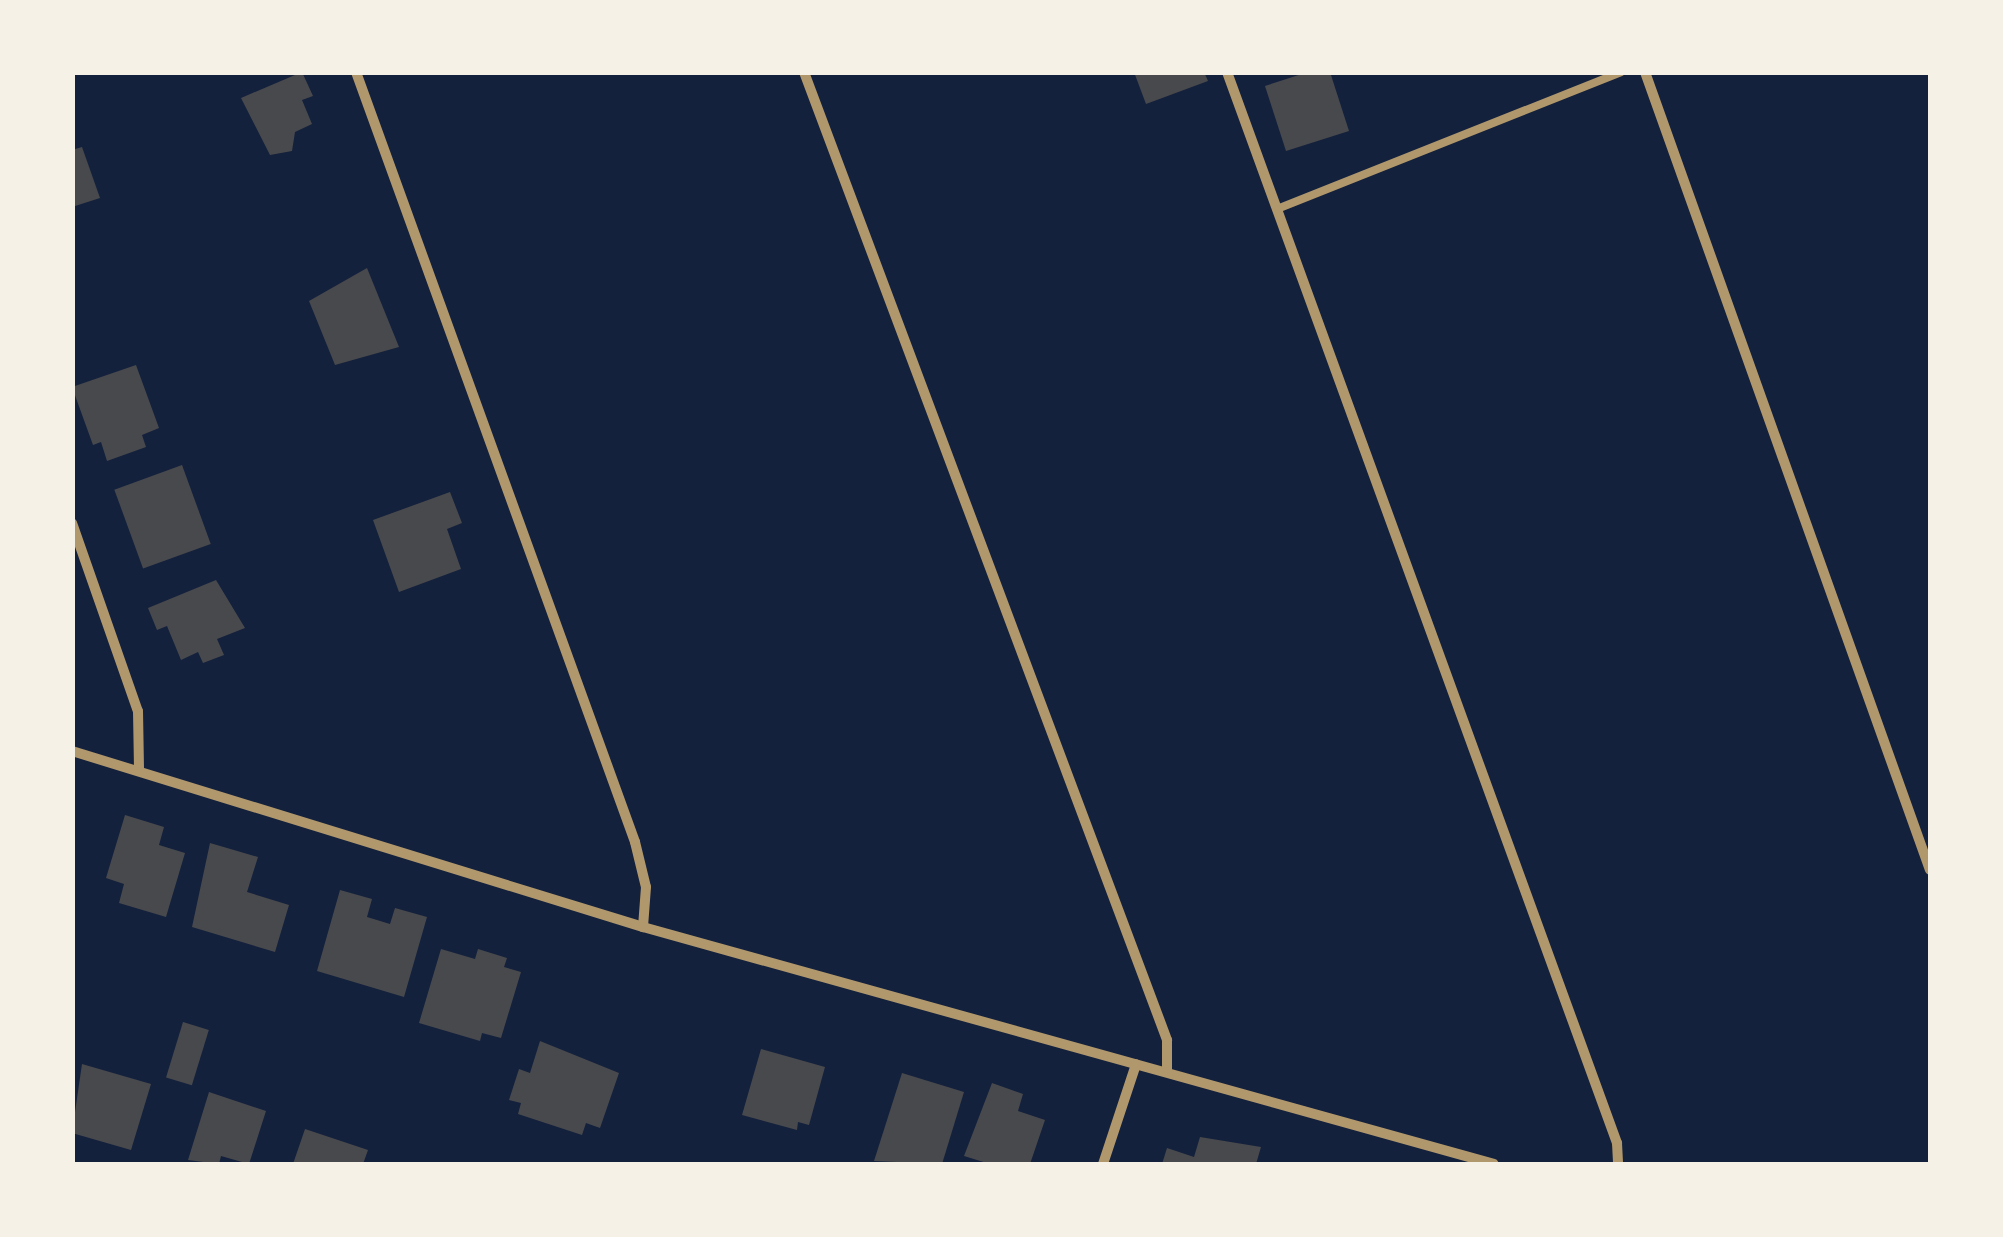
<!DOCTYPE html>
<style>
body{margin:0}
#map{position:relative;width:2003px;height:1237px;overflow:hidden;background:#14213d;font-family:"Zilla Slab",serif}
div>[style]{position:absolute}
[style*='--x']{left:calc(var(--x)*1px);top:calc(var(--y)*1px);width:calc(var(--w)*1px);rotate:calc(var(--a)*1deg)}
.building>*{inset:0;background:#48494c;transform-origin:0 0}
.service>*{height:8px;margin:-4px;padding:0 4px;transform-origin:4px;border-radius:4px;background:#b1986c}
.minor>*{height:10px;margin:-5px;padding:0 5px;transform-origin:5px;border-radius:5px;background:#b1986c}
span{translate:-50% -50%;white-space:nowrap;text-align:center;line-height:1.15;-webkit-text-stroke:9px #f6f1e7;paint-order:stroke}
.frame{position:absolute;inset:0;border:75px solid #f6f1e7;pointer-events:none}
</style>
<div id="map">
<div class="building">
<i style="clip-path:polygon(302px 72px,313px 96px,302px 100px,312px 124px,295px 132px,292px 151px,270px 155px,241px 98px)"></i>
<i style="clip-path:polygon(1134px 72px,1204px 72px,1208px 81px,1146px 104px)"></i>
<i style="clip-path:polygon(1308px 72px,1330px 72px,1349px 131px,1286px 151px,1265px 86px)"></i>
<i style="clip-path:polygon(82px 147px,100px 198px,72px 207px,72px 150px)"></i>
<i style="clip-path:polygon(367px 268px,399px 347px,335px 365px,309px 301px)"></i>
<i style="clip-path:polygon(136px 365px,159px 428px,142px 435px,146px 447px,107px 461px,101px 442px,93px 445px,72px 387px)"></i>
<i style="left:182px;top:465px;width:84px;height:72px;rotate:70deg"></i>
<i style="clip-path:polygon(450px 492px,462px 523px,447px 529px,461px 569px,399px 592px,373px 520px)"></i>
<i style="clip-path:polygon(216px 580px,245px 628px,217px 639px,224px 655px,203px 663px,198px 652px,181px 660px,167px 626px,157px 630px,148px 608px)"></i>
<i style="clip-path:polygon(125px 815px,164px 827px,159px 845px,185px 853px,166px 917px,119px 903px,124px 884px,106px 878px)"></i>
<i style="clip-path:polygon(210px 843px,258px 857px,247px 892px,289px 905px,275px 952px,192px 927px)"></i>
<i style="clip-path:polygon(340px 890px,372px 899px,367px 917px,390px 924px,395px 908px,427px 917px,404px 997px,317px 971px)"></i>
<i style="clip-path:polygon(441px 949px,475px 959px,478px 949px,507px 958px,504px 967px,521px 972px,501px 1038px,482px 1033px,480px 1041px,419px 1023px)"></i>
<i style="left:183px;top:1022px;width:27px;height:58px;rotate:17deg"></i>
<i style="clip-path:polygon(540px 1041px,619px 1073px,600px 1128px,586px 1123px,582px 1135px,518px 1114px,521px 1103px,509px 1100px,519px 1069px,530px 1073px)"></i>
<i style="clip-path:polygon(761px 1049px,825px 1067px,809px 1125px,798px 1122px,797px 1130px,742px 1115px)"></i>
<i style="clip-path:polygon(82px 1064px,151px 1084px,131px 1150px,72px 1133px)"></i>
<i style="clip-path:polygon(902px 1073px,964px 1092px,942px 1164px,874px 1161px)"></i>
<i style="clip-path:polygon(992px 1083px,1023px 1094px,1018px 1111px,1045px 1120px,1030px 1164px,990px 1164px,964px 1156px)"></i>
<i style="clip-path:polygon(209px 1092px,266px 1111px,249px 1164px,221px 1156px,219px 1164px,188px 1160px)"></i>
<i style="clip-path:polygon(305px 1129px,368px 1150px,363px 1164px,293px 1164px)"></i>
<i style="clip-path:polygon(1200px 1137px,1261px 1147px,1256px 1164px,1162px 1164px,1167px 1148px,1194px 1157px)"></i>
</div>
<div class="service">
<i style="--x:1277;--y:209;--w:370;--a:-21.7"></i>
</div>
<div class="minor">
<i style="--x:356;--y:72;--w:819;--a:70.08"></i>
<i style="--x:635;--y:842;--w:46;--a:76.3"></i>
<i style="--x:646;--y:887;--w:40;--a:94.3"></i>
<i style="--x:804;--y:72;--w:1034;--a:69.44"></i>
<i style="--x:1167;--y:1040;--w:32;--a:90"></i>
<i style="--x:1227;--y:72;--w:1140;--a:69.99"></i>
<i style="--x:1617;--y:1143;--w:21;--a:87"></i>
<i style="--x:1645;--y:72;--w:847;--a:70.35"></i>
<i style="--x:72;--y:523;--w:199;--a:70.7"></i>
<i style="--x:138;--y:711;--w:60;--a:89"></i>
<i style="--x:72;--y:751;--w:598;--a:17.13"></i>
<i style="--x:643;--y:927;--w:883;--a:15.56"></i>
<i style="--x:1103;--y:1164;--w:105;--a:-71.7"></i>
</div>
<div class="frame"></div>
</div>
